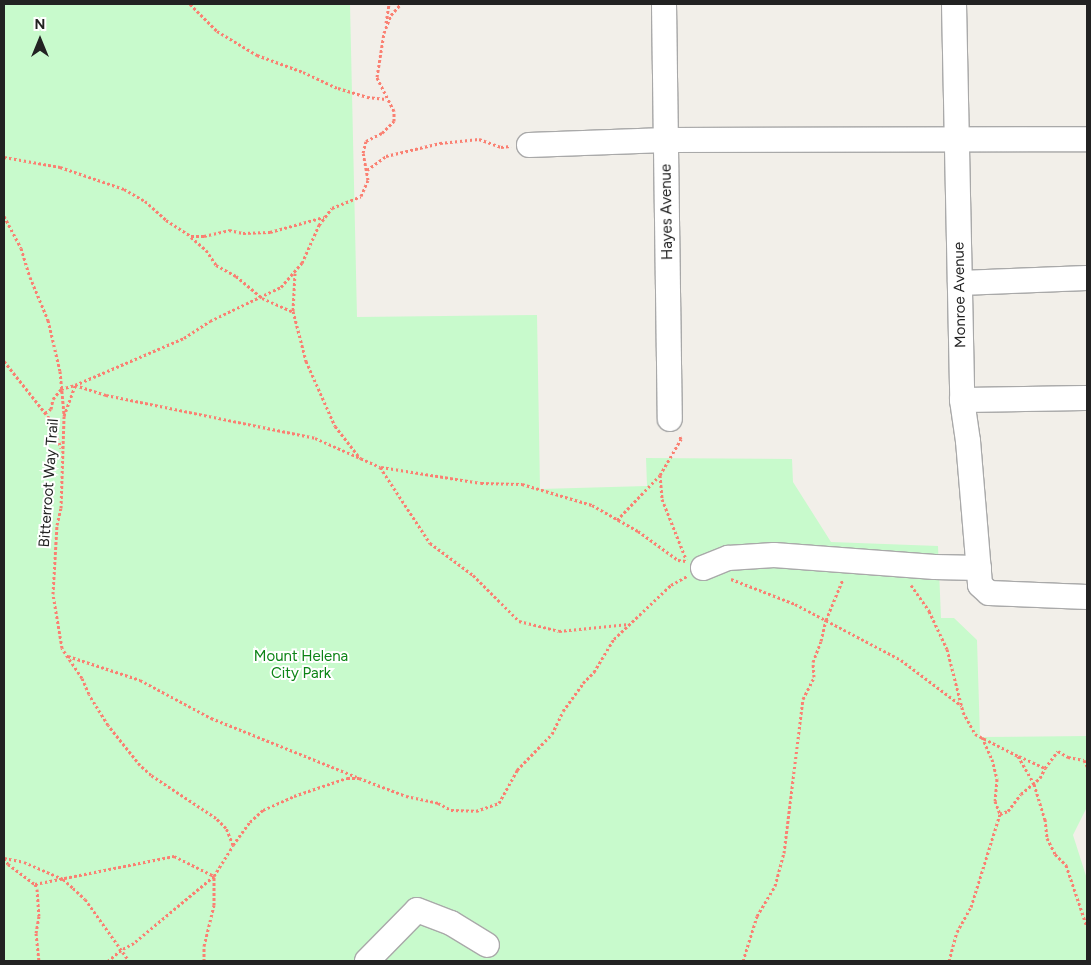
<!DOCTYPE html>
<style>
body{margin:0}
#map{position:relative;width:1091px;height:965px;overflow:hidden;background:#f2efe9;font-family:Figtree,sans-serif}
div>[style]{position:absolute}
[style*='--x']{left:calc(var(--x)*1px);top:calc(var(--y)*1px);width:calc(var(--w)*1px);rotate:calc(var(--a)*1deg)}
.park>*{inset:0;background:#c8facc}
.path>*{height:3px;margin-top:-1.5px;transform-origin:0;background:repeating-linear-gradient(90deg,#fa8072 0 2.5px,transparent 0 5px)}
.roads{filter:drop-shadow(1px 0 #a9a9a9) drop-shadow(-1px 0 #a9a9a9) drop-shadow(0 1px #a9a9a9) drop-shadow(0 -1px #a9a9a9)}
.minor>*{height:24px;margin:-12px;padding:0 12px;transform-origin:12px;border-radius:12px;background:#fff}
span{translate:-50% -50%;white-space:nowrap;text-align:center;line-height:1.15;-webkit-text-stroke:4px #fff;paint-order:stroke}
.street-label{font-size:15px;color:#222}
.park-label{font-size:15px;color:#0c8416}
.frame{position:absolute;inset:0;border:5px solid #222;pointer-events:none}
.north{position:absolute;left:15px;top:15px;width:50px;height:50px;-webkit-text-stroke:4px #fff;paint-order:stroke;rotate:0deg;font-size:14px;font-weight:700;line-height:20px;text-align:center;color:#222}
.north::after{content:'';display:block;margin:auto;width:18px;height:22px;background:#222;clip-path:polygon(50% 0,100% 100%,50% 72%,0 100%)}
</style>
<div id="map">
<div class="park">
<i style="clip-path:polygon(4px 4px,350px 4px,357px 317px,537px 315px,540px 489px,647px 486px,646px 458px,792px 459px,793px 482px,831px 542px,938px 546px,941px 618px,954px 618px,977px 640px,980px 737px,1087px 736px,1087px 807px,1073px 835px,1087px 879px,1087px 961px,4px 961px)"></i>
</div>
<div class="path">
<i style="--x:190;--y:4;--w:38;--a:45"></i>
<i style="--x:217;--y:31;--w:47;--a:31"></i>
<i style="--x:257;--y:55;--w:49;--a:20.3"></i>
<i style="--x:303;--y:72;--w:38;--a:25"></i>
<i style="--x:338;--y:88;--w:30;--a:17"></i>
<i style="--x:367;--y:97;--w:19;--a:6"></i>
<i style="--x:386;--y:23;--w:19;--a:-81"></i>
<i style="--x:4;--y:157;--w:57;--a:10.1"></i>
<i style="--x:60;--y:167;--w:68;--a:19"></i>
<i style="--x:124;--y:189;--w:24;--a:30"></i>
<i style="--x:145;--y:201;--w:28;--a:42"></i>
<i style="--x:166;--y:220;--w:30;--a:33"></i>
<i style="--x:191;--y:236;--w:13;--a:0"></i>
<i style="--x:204;--y:236;--w:26;--a:-13"></i>
<i style="--x:229;--y:230;--w:14;--a:12"></i>
<i style="--x:243;--y:233;--w:27;--a:-2"></i>
<i style="--x:270;--y:232;--w:56;--a:-15.5"></i>
<i style="--x:367;--y:170;--w:24;--a:-36"></i>
<i style="--x:386;--y:156;--w:56;--a:-13.5"></i>
<i style="--x:440;--y:143;--w:39;--a:-6"></i>
<i style="--x:479;--y:139;--w:23;--a:20"></i>
<i style="--x:501;--y:147;--w:10;--a:-6"></i>
<i style="--x:4;--y:216;--w:36;--a:62"></i>
<i style="--x:21;--y:248;--w:30;--a:73"></i>
<i style="--x:30;--y:277;--w:47;--a:67.3"></i>
<i style="--x:48;--y:320;--w:52;--a:76.8"></i>
<i style="--x:60;--y:371;--w:43;--a:84.7"></i>
<i style="--x:191;--y:237;--w:20;--a:41"></i>
<i style="--x:206;--y:250;--w:18;--a:56"></i>
<i style="--x:216;--y:265;--w:23;--a:29"></i>
<i style="--x:236;--y:276;--w:34;--a:40"></i>
<i style="--x:262;--y:298;--w:34;--a:24"></i>
<i style="--x:295;--y:273;--w:38;--a:93"></i>
<i style="--x:293;--y:311;--w:52;--a:75.4"></i>
<i style="--x:306;--y:361;--w:71;--a:66"></i>
<i style="--x:335;--y:426;--w:41;--a:52"></i>
<i style="--x:4;--y:361;--w:74;--a:51.6"></i>
<i style="--x:50;--y:419;--w:31;--a:69"></i>
<i style="--x:45;--y:413;--w:7;--a:-34"></i>
<i style="--x:51;--y:409;--w:10;--a:-79"></i>
<i style="--x:53;--y:399;--w:13;--a:-51"></i>
<i style="--x:61;--y:389;--w:15;--a:-16"></i>
<i style="--x:75;--y:385;--w:33;--a:18"></i>
<i style="--x:106;--y:395;--w:213;--a:11.6"></i>
<i style="--x:315;--y:438;--w:71;--a:24"></i>
<i style="--x:380;--y:467;--w:91;--a:56.7"></i>
<i style="--x:430;--y:543;--w:54;--a:36.7"></i>
<i style="--x:473;--y:575;--w:65;--a:45"></i>
<i style="--x:519;--y:621;--w:41;--a:14"></i>
<i style="--x:559;--y:631;--w:70;--a:-5.7"></i>
<i style="--x:381;--y:467;--w:101;--a:9.1"></i>
<i style="--x:481;--y:483;--w:41;--a:1.4"></i>
<i style="--x:522;--y:484;--w:73;--a:16.7"></i>
<i style="--x:592;--y:505;--w:53;--a:29.5"></i>
<i style="--x:638;--y:531;--w:49;--a:35.9"></i>
<i style="--x:678;--y:560;--w:8;--a:7"></i>
<i style="--x:660;--y:475;--w:24;--a:85"></i>
<i style="--x:662;--y:499;--w:65;--a:68.2"></i>
<i style="--x:617;--y:520;--w:62;--a:-46.3"></i>
<i style="--x:660;--y:475;--w:42;--a:-59.7"></i>
<i style="--x:681;--y:439;--w:4;--a:-117"></i>
<i style="--x:731;--y:579;--w:69;--a:21.3"></i>
<i style="--x:795;--y:604;--w:120;--a:27.8"></i>
<i style="--x:901;--y:660;--w:76;--a:37"></i>
<i style="--x:911;--y:585;--w:32;--a:55"></i>
<i style="--x:929;--y:611;--w:42;--a:64.7"></i>
<i style="--x:947;--y:649;--w:65;--a:75.7"></i>
<i style="--x:963;--y:712;--w:25;--a:61"></i>
<i style="--x:975;--y:734;--w:48;--a:27.1"></i>
<i style="--x:1018;--y:756;--w:32;--a:60"></i>
<i style="--x:1034;--y:784;--w:37;--a:73"></i>
<i style="--x:1045;--y:819;--w:19;--a:84"></i>
<i style="--x:1047;--y:838;--w:18;--a:63"></i>
<i style="--x:1055;--y:854;--w:16;--a:45"></i>
<i style="--x:1066;--y:865;--w:65;--a:71.3"></i>
<i style="--x:68;--y:656;--w:76;--a:18.4"></i>
<i style="--x:140;--y:680;--w:81;--a:28.2"></i>
<i style="--x:211;--y:718;--w:157;--a:22"></i>
<i style="--x:982;--y:737;--w:24;--a:66"></i>
<i style="--x:992;--y:759;--w:21;--a:76"></i>
<i style="--x:997;--y:779;--w:22;--a:95"></i>
<i style="--x:995;--y:801;--w:14;--a:69"></i>
<i style="--x:1000;--y:814;--w:9;--a:-21"></i>
<i style="--x:1008;--y:811;--w:21;--a:-53"></i>
<i style="--x:1021;--y:794;--w:25;--a:-40"></i>
<i style="--x:1040;--y:778;--w:11;--a:-63"></i>
<i style="--x:1019;--y:756;--w:29;--a:25"></i>
<i style="--x:1045;--y:768;--w:21;--a:-53"></i>
<i style="--x:1058;--y:751;--w:12;--a:31"></i>
<i style="--x:1068;--y:757;--w:16;--a:11"></i>
<i style="--x:1084;--y:760;--w:7;--a:63"></i>
<i style="--x:233;--y:845;--w:29;--a:-54"></i>
<i style="--x:250;--y:822;--w:18;--a:-43"></i>
<i style="--x:263;--y:810;--w:34;--a:-24"></i>
<i style="--x:294;--y:796;--w:56;--a:-18.8"></i>
<i style="--x:347;--y:778;--w:12;--a:0"></i>
<i style="--x:359;--y:778;--w:50;--a:21"></i>
<i style="--x:406;--y:796;--w:33;--a:12"></i>
<i style="--x:438;--y:803;--w:15;--a:28"></i>
<i style="--x:451;--y:810;--w:25;--a:2"></i>
<i style="--x:476;--y:811;--w:24;--a:-19"></i>
<i style="--x:499;--y:803;--w:38;--a:-61"></i>
<i style="--x:517;--y:770;--w:50;--a:-45.8"></i>
<i style="--x:552;--y:734;--w:25;--a:-64"></i>
<i style="--x:563;--y:711;--w:34;--a:-54"></i>
<i style="--x:583;--y:683;--w:16;--a:-45"></i>
<i style="--x:594;--y:672;--w:39;--a:-59"></i>
<i style="--x:614;--y:639;--w:79;--a:-43.5"></i>
<i style="--x:671;--y:585;--w:18;--a:-29"></i>
<i style="--x:4;--y:858;--w:20;--a:11"></i>
<i style="--x:24;--y:862;--w:43;--a:23.6"></i>
<i style="--x:63;--y:879;--w:13;--a:42"></i>
<i style="--x:73;--y:888;--w:16;--a:43"></i>
<i style="--x:85;--y:899;--w:76;--a:54.6"></i>
<i style="--x:4;--y:858;--w:7;--a:56"></i>
<i style="--x:8;--y:864;--w:34;--a:37"></i>
<i style="--x:35;--y:884;--w:5;--a:68"></i>
<i style="--x:37;--y:889;--w:27;--a:86"></i>
<i style="--x:39;--y:916;--w:17;--a:100"></i>
<i style="--x:36;--y:933;--w:28;--a:84"></i>
<i style="--x:35;--y:884;--w:142;--a:-11.4"></i>
<i style="--x:174;--y:856;--w:45;--a:26.6"></i>
<i style="--x:214;--y:876;--w:104;--a:140.1"></i>
<i style="--x:134;--y:943;--w:15;--a:152"></i>
<i style="--x:121;--y:950;--w:17;--a:140"></i>
<i style="--x:204;--y:961;--w:15;--a:-90"></i>
<i style="--x:204;--y:946;--w:42;--a:-76.3"></i>
<i style="--x:214;--y:905;--w:29;--a:-90"></i>
<i style="--x:214;--y:876;--w:36;--a:-58"></i>
<i style="--x:233;--y:845;--w:18;--a:-112"></i>
<i style="--x:226;--y:828;--w:14;--a:-135"></i>
<i style="--x:216;--y:818;--w:78;--a:-146.5"></i>
<i style="--x:151;--y:775;--w:15;--a:-138"></i>
<i style="--x:140;--y:765;--w:51;--a:-128.7"></i>
<i style="--x:108;--y:725;--w:36;--a:-122"></i>
<i style="--x:89;--y:694;--w:17;--a:-114"></i>
<i style="--x:82;--y:678;--w:36;--a:-124"></i>
<i style="--x:62;--y:648;--w:55;--a:-99.5"></i>
<i style="--x:53;--y:594;--w:69;--a:-86.7"></i>
<i style="--x:57;--y:525;--w:17;--a:-77"></i>
<i style="--x:61;--y:508;--w:92;--a:-88.1"></i>
<i style="--x:64;--y:416;--w:33;--a:-70"></i>
<i style="--x:75;--y:385;--w:119;--a:-23.3"></i>
<i style="--x:184;--y:338;--w:31;--a:-33"></i>
<i style="--x:210;--y:321;--w:79;--a:-25.6"></i>
<i style="--x:281;--y:287;--w:32;--a:-49"></i>
<i style="--x:302;--y:263;--w:42;--a:-65.9"></i>
<i style="--x:319;--y:225;--w:21;--a:-53"></i>
<i style="--x:332;--y:208;--w:31;--a:-22"></i>
<i style="--x:361;--y:196;--w:17;--a:-66"></i>
<i style="--x:368;--y:180;--w:27;--a:-100"></i>
<i style="--x:363;--y:153;--w:12;--a:-76"></i>
<i style="--x:366;--y:141;--w:18;--a:-27"></i>
<i style="--x:382;--y:133;--w:17;--a:-45"></i>
<i style="--x:394;--y:121;--w:10;--a:-90"></i>
<i style="--x:394;--y:111;--w:38;--a:-117"></i>
<i style="--x:377;--y:77;--w:45;--a:-81"></i>
<i style="--x:384;--y:33;--w:19;--a:-69"></i>
<i style="--x:391;--y:15;--w:15;--a:-48"></i>
<i style="--x:743;--y:961;--w:47;--a:-72.7"></i>
<i style="--x:757;--y:916;--w:35;--a:-59"></i>
<i style="--x:775;--y:886;--w:34;--a:-75"></i>
<i style="--x:784;--y:853;--w:155;--a:-83"></i>
<i style="--x:803;--y:699;--w:25;--a:-63"></i>
<i style="--x:814;--y:677;--w:15;--a:-94"></i>
<i style="--x:813;--y:662;--w:22;--a:-69"></i>
<i style="--x:821;--y:641;--w:22;--a:-77"></i>
<i style="--x:826;--y:620;--w:44;--a:-67.5"></i>
<i style="--x:949;--y:961;--w:30;--a:-75"></i>
<i style="--x:957;--y:932;--w:29;--a:-61"></i>
<i style="--x:971;--y:907;--w:97;--a:-72.7"></i>
</div>
<div class="roads">
<div class="minor">
<i style="--x:664;--y:4;--w:415;--a:89.2"></i>
<i style="--x:954;--y:4;--w:396;--a:88.8"></i>
<i style="--x:962;--y:400;--w:41;--a:81.7"></i>
<i style="--x:968;--y:441;--w:144;--a:85.2"></i>
<i style="--x:980;--y:585;--w:12;--a:42"></i>
<i style="--x:989;--y:593;--w:98;--a:2.3"></i>
<i style="--x:529;--y:145;--w:137;--a:-2.1"></i>
<i style="--x:666;--y:140;--w:421;--a:-0.1"></i>
<i style="--x:960;--y:283;--w:127;--a:-2.3"></i>
<i style="--x:962;--y:400;--w:125;--a:-0.9"></i>
<i style="--x:703;--y:568;--w:27;--a:-22"></i>
<i style="--x:728;--y:558;--w:46;--a:-3.7"></i>
<i style="--x:774;--y:555;--w:161;--a:4.3"></i>
<i style="--x:935;--y:567;--w:44;--a:1.3"></i>
<i style="--x:367;--y:961;--w:71;--a:-45.6"></i>
<i style="--x:417;--y:910;--w:36;--a:21"></i>
<i style="--x:451;--y:923;--w:42;--a:31.4"></i>
</div>
</div>
<div class="street-label">
<span style="left:667px;top:212px;rotate:-91deg">Hayes Avenue</span>
<span style="left:960px;top:295px;rotate:-91deg">Monroe Avenue</span>
<span style="left:49px;top:483px;rotate:-86deg">Bitterroot Way Trail</span>
</div>
<div class="park-label">
<span style="left:301px;top:665px">Mount Helena<br>City Park</span>
</div>
<div class="frame"></div>
<div class="north">N</div>
</div>
